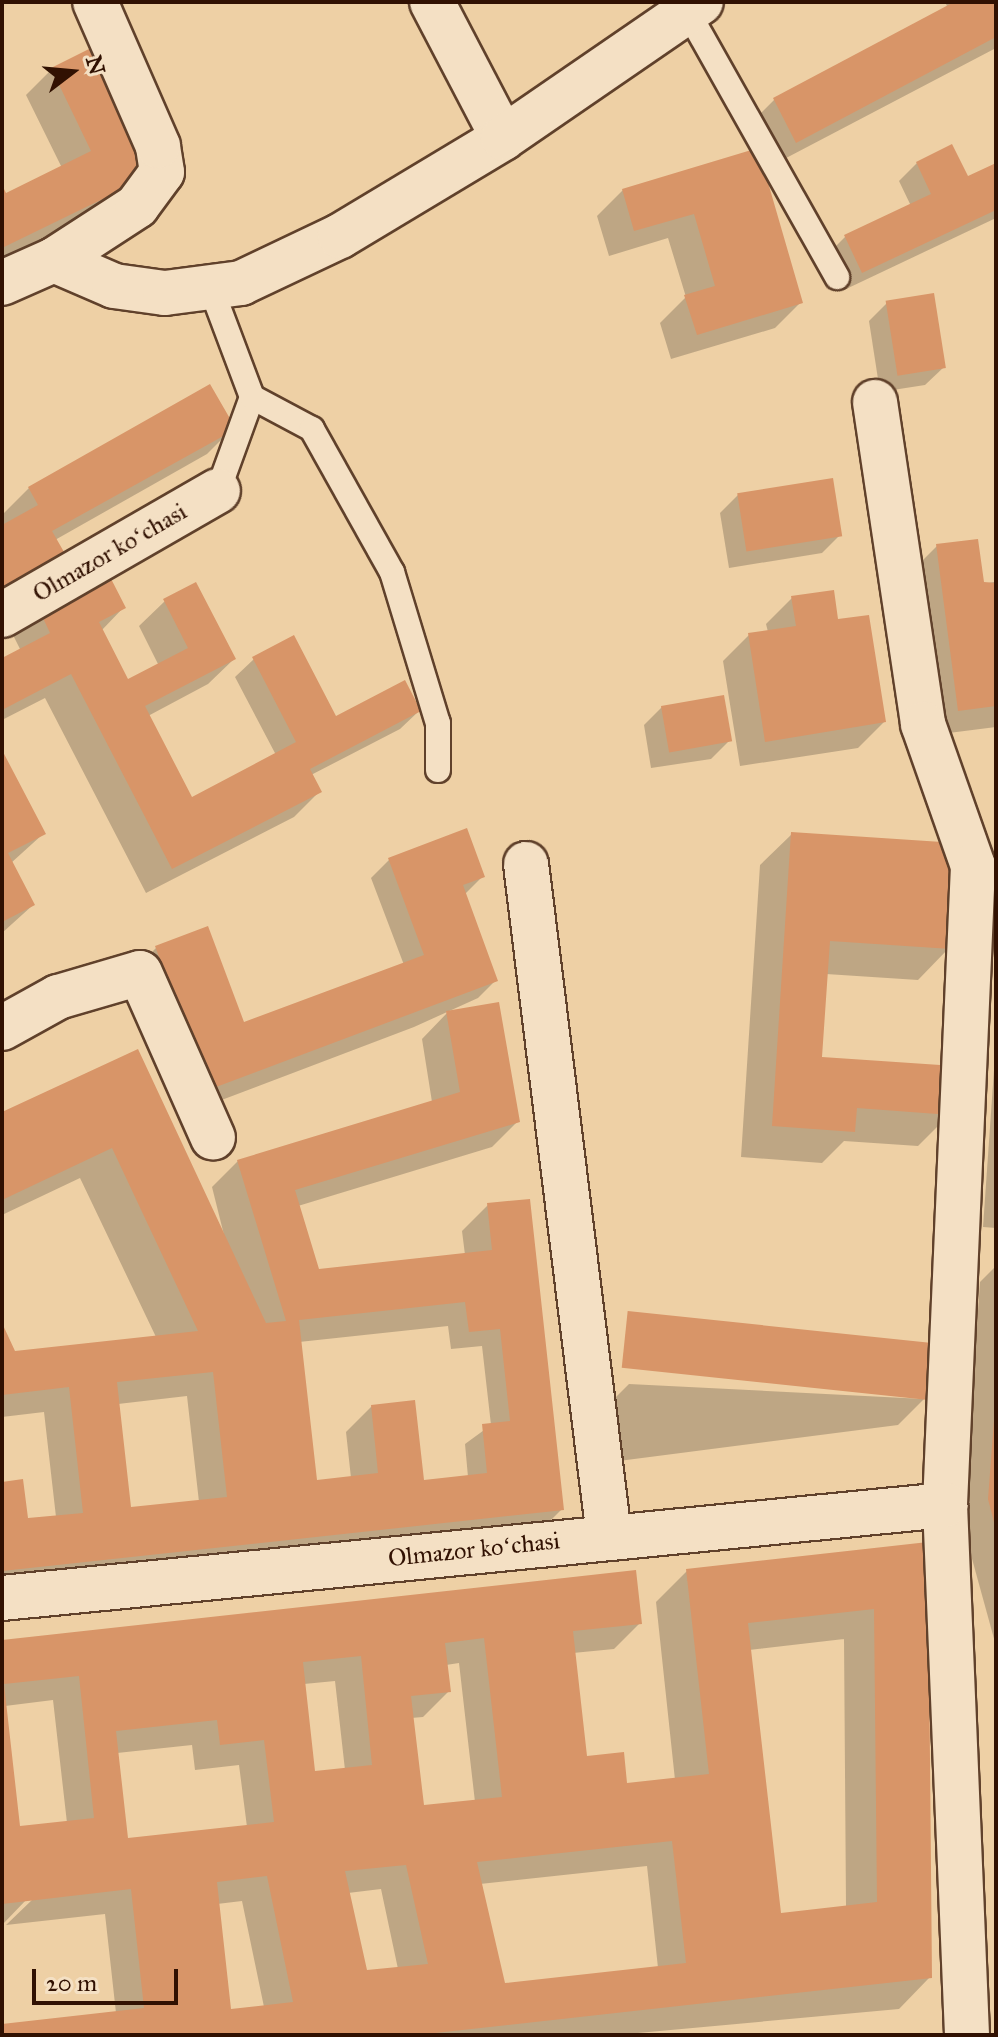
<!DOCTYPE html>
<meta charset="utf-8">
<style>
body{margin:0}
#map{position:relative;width:998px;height:2037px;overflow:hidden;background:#eed0a5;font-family:"IM FELL Great Primer",serif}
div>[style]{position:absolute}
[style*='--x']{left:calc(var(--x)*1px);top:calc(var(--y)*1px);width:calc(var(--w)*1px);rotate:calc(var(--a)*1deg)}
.shadow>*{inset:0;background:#0003}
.building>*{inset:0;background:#d89568;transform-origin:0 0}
.roads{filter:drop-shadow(2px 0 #60412b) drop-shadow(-2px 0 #60412b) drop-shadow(0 2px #60412b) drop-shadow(0 -2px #60412b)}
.service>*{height:24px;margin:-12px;padding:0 12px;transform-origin:12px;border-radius:12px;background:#f4e0c4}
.minor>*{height:44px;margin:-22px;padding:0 22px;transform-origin:22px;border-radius:22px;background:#f4e0c4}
span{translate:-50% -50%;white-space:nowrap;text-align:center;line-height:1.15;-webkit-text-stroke:6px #f4e0c4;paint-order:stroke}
.street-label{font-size:24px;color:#311102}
.frame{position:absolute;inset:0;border:4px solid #311102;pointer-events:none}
.north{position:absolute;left:32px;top:32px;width:80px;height:80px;-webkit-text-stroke:6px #f4e0c4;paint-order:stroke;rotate:74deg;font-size:22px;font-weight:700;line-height:32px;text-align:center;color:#311102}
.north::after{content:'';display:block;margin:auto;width:28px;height:36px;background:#311102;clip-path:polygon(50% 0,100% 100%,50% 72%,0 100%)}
.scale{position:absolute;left:32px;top:1969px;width:146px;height:36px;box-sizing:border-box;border:4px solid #311102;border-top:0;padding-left:10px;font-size:24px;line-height:28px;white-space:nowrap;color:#311102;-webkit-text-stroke:6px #f4e0c4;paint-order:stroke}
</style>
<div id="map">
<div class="shadow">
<i style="clip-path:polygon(945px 2px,996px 2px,996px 48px,769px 167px,748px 126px,774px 100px,948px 8px)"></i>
<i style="clip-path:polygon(52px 69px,128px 198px,2px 260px,2px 190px,5px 196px,62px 168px,26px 95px)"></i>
<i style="clip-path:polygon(756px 151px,801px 302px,775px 328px,671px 359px,660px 323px,686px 297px,668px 238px,609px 256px,597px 216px,623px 190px)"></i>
<i style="clip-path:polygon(917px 163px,967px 179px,996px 166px,996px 218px,844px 290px,827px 255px,845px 237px,911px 206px,899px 181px)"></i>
<i style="clip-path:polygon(887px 303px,944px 367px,925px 385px,880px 392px,869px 321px)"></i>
<i style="clip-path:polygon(233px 428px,207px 454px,55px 540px,62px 551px,2px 593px,3px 514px,29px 488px)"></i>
<i style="clip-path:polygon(738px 495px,840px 535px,822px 553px,729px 568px,720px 513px)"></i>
<i style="clip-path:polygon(937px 546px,982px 584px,994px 582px,996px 727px,933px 735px,911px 572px)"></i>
<i style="clip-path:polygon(792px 598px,884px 722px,858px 748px,740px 766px,723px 661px,749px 635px,768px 632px,766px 624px)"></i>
<i style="clip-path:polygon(165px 601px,234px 659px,208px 684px,148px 716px,191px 799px,276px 755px,235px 677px,254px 659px,335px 719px,419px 711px,400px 729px,311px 775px,320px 791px,294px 817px,146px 893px,45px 698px,2px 720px,2px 661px,21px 651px,12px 633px,38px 607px,124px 607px,101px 631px,128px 682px,159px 666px,139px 626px)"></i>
<i style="clip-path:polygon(662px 707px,729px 741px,711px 759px,651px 768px,644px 725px)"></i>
<i style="clip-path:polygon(2px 754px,43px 834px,11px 863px,33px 905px,2px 933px)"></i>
<i style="clip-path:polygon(792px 834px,949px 948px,918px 980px,826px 974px,820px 1059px,950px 1114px,918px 1146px,844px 1141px,822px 1163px,741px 1157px,760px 865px)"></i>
<i style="clip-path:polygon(389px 860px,483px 876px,464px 895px,496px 980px,478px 998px,414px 1027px,182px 1115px,130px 974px,156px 948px,207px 928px,243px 1025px,404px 965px,371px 878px)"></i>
<i style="clip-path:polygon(evenodd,447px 1013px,518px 1121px,492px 1147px,298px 1206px,317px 1271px,465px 1255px,462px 1231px,488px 1205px,562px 1509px,544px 1527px,2px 1593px,2px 1484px,26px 1521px,56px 1517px,44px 1412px,2px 1417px,2px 1328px,14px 1353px,156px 1337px,80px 1178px,2px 1215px,2px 1115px,137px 1051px,226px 1243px,212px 1187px,238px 1161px,432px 1102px,422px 1039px,447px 1013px,448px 1326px,451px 1349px,482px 1346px,491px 1425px,465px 1444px,468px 1477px,422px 1482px,372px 1406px,346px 1432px,351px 1478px,315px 1482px,299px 1342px,448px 1326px,447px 1013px,187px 1396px,199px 1502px,129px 1509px,118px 1404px,187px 1396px)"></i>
<i style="clip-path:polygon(996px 1041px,996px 1228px,983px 1227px)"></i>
<i style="clip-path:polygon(996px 1266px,996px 1646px,963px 1526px,980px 1282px)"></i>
<i style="clip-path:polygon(629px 1384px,924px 1399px,898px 1425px,611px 1462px,604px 1409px)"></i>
<i style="clip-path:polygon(evenodd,926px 1544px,930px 1977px,899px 2009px,616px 2035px,2px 2035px,2px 2026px,116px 2013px,105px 1914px,6px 1925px,33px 1899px,27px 1899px,3px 1924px,2px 1642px,640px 1623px,614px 1649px,573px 1653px,585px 1758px,625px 1785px,675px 1780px,656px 1602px,687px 1571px,926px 1544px,844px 1639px,846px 1908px,779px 1915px,749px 1650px,844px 1639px,926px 1544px,459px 1663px,475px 1802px,422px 1808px,411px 1718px,423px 1717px,449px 1691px,446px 1665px,459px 1663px,926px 1544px,335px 1681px,345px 1770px,314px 1773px,304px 1684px,335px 1681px,926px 1544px,53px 1700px,67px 1823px,18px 1828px,5px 1706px,53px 1700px,926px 1544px,192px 1745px,195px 1770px,239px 1765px,247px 1827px,127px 1840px,117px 1753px,192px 1745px,926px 1544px,647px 1866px,658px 1968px,503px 1985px,480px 1884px,647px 1866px,926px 1544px,381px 1889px,398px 1969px,365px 1972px,348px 1893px,381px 1889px,926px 1544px,242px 1901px,264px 2007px,230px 2011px,217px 1904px,242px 1901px)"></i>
</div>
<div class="building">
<i style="clip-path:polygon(954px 2px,996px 2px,996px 37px,796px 143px,773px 98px)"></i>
<i style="clip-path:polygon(95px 46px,156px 173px,2px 248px,2px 185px,6px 193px,91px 151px,51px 68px)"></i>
<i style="clip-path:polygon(952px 144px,968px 176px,996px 163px,996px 210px,862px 273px,844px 235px,931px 194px,916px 162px)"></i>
<i style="clip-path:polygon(758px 148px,803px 303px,697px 335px,684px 295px,715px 286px,694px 214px,634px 231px,622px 189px)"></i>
<i style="left:934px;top:293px;width:76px;height:49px;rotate:81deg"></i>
<i style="clip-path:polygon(210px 384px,236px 429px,52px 531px,64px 552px,2px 587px,2px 525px,38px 505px,28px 487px)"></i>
<i style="left:833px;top:478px;width:59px;height:97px;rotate:81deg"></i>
<i style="clip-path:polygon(978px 539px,984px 582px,996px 583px,996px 706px,958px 711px,936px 544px)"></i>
<i style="clip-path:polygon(106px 569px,126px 608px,99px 622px,128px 679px,188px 648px,163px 599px,196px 582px,236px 659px,145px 706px,192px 797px,296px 742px,252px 657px,294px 635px,336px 716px,405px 680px,421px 711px,310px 769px,322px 792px,172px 869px,71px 674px,2px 710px,2px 658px,50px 633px,37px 605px)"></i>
<i style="clip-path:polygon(834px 590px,838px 619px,869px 615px,886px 722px,765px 742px,748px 633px,796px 626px,791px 596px)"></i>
<i style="left:724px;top:695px;width:47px;height:64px;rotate:80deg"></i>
<i style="clip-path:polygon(2px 750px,46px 834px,8px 853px,35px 905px,2px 922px)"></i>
<i style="clip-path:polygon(467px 828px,485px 877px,463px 885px,498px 981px,208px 1090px,155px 946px,208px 926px,244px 1022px,424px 955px,388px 858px)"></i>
<i style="clip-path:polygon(791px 832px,957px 843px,951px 949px,830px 941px,822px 1057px,955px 1066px,951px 1115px,857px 1108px,855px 1132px,772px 1126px)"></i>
<i style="clip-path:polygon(evenodd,499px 1002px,520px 1122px,295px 1190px,319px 1269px,492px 1250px,487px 1203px,530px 1199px,564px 1510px,2px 1571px,2px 1482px,23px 1479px,28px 1518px,83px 1513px,69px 1387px,2px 1395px,2px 1323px,15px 1351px,198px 1331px,112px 1148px,2px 1200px,2px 1112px,138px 1049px,266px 1323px,286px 1321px,237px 1160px,460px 1092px,446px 1011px,499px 1002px,465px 1302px,469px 1332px,500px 1329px,510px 1421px,482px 1424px,487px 1473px,424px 1480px,415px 1400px,371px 1405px,378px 1473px,317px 1480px,299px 1320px,465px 1302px,499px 1002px,213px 1372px,227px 1497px,131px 1507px,117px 1382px,213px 1372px)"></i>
<i style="left:932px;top:1343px;width:57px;height:306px;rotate:96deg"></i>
<i style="clip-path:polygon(994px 1420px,996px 1421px,995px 1526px,988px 1499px)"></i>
<i style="clip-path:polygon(evenodd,928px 1542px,932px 1978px,417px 2035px,2px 2035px,2px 2024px,144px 2008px,131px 1889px,2px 1904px,2px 1640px,636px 1570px,642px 1624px,573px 1631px,587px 1756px,624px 1752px,627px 1783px,709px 1774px,686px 1569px,928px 1542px,874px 1609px,877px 1902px,781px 1913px,748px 1623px,874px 1609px,928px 1542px,484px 1638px,502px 1797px,424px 1805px,411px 1696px,451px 1692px,445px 1643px,484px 1638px,928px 1542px,361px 1656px,372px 1765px,315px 1771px,303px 1662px,361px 1656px,928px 1542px,79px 1676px,94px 1818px,20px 1826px,4px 1684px,79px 1676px,928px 1542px,217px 1720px,220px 1745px,264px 1740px,274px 1822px,128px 1838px,116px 1731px,217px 1720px,928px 1542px,672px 1841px,686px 1963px,505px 1983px,477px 1862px,672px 1841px,928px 1542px,406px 1865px,428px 1964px,367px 1970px,345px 1871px,406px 1865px,928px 1542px,267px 1876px,293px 2002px,231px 2009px,217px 1882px,267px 1876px)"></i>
</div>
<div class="roads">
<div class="service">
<i style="--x:689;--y:14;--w:302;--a:60.6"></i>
<i style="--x:211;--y:288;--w:116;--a:69.4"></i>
<i style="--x:252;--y:397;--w:100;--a:109.9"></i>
<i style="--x:252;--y:397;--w:68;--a:28.1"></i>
<i style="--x:312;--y:429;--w:164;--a:60.8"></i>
<i style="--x:392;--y:572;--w:158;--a:73.1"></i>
<i style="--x:438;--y:723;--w:47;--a:90"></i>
</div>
<div class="minor">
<i style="--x:432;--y:2;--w:153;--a:62.4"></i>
<i style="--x:54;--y:260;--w:65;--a:23.4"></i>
<i style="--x:114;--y:286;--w:51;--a:7.8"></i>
<i style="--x:165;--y:293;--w:77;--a:-7.5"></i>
<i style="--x:241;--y:283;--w:110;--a:-25.4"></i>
<i style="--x:340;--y:236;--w:190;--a:-31"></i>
<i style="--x:503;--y:138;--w:240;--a:-34.5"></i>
<i style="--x:2;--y:283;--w:57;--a:-23.9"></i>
<i style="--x:54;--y:260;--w:99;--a:-33"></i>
<i style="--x:137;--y:206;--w:42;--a:-53.7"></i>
<i style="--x:162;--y:172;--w:26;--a:-99"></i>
<i style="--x:158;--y:146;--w:157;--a:-113.6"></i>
<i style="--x:875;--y:402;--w:326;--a:81.5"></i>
<i style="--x:923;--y:724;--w:151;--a:70.6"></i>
<i style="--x:973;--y:866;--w:640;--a:92.51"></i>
<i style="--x:945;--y:1505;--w:530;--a:87.62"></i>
<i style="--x:2;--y:615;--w:249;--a:-29.9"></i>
<i style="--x:526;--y:864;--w:677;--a:82.96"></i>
<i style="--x:2;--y:1028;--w:64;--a:-29"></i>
<i style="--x:58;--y:997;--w:85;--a:-16.3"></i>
<i style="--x:140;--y:973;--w:180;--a:66.1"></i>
<i style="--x:2;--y:1598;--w:948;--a:-5.63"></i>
</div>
</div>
<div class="street-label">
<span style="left:110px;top:553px;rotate:-30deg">Olmazor koʻchasi</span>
<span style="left:474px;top:1550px;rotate:-6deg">Olmazor koʻchasi</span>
</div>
<div class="frame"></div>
<div class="north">N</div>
<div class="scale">20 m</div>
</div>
